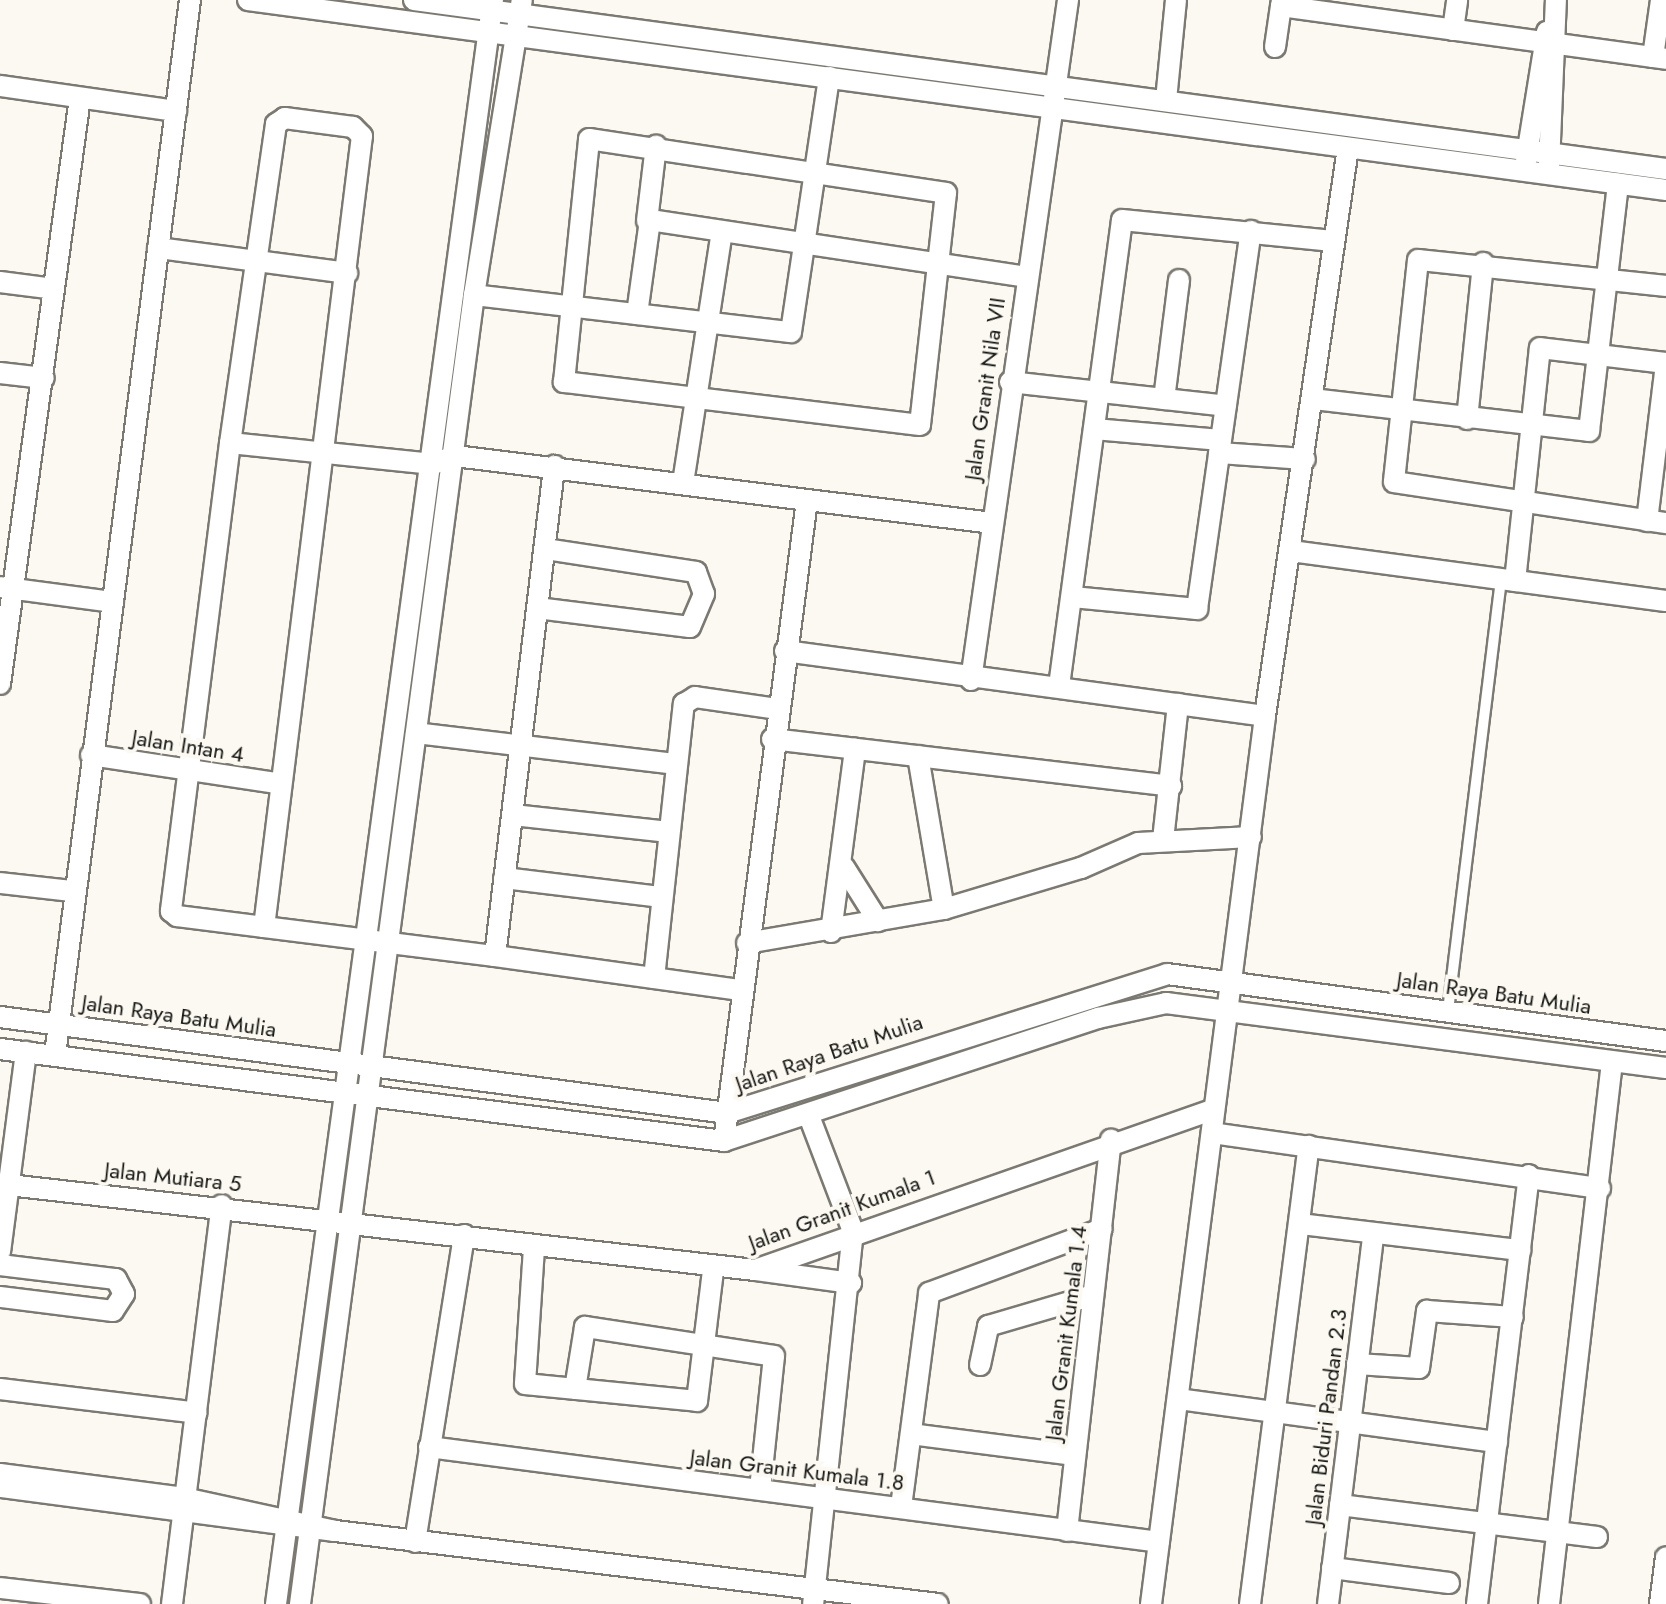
<!DOCTYPE html>
<style>
body{margin:0}
#map{position:relative;width:1666px;height:1604px;overflow:hidden;background:#fbf9f1;font-family:Jost,sans-serif}
div>[style]{position:absolute}
[style*='--x']{left:calc(var(--x)*1px);top:calc(var(--y)*1px);width:calc(var(--w)*1px);rotate:calc(var(--a)*1deg)}
.roads{filter:drop-shadow(2px 0 #7b7972) drop-shadow(-2px 0 #7b7972) drop-shadow(0 2px #7b7972) drop-shadow(0 -2px #7b7972)}
.service>*{height:10px;margin:-5px;padding:0 5px;transform-origin:5px;border-radius:5px;background:#fff}
.minor>*{height:20px;margin:-10px;padding:0 10px;transform-origin:10px;border-radius:10px;background:#fff}
span{translate:-50% -50%;white-space:nowrap;text-align:center;line-height:1.15;-webkit-text-stroke:8px #fbf9f1;paint-order:stroke}
.street-label{font-size:22px;color:#151512}
</style>
<div id="map">
<div class="roads">
<div class="service">
<i style="--x:1448;--y:1011;--w:435;--a:-83"></i>
</div>
<div class="minor">
<i style="--x:248;--y:0;--w:1431;--a:7.63"></i>
<i style="--x:414;--y:0;--w:1263;--a:7.69"></i>
<i style="--x:1282;--y:0;--w:6;--a:99"></i>
<i style="--x:1281;--y:6;--w:389;--a:7.8"></i>
<i style="--x:1453;--y:30;--w:30;--a:-82"></i>
<i style="--x:1275;--y:47;--w:41;--a:-81.7"></i>
<i style="--x:1653;--y:57;--w:58;--a:-82"></i>
<i style="--x:0;--y:86;--w:178;--a:8.1"></i>
<i style="--x:1166;--y:100;--w:100;--a:-84.3"></i>
<i style="--x:589;--y:139;--w:361;--a:8.6"></i>
<i style="--x:946;--y:193;--w:233;--a:96.4"></i>
<i style="--x:920;--y:425;--w:359;--a:-173.1"></i>
<i style="--x:564;--y:382;--w:244;--a:-84.1"></i>
<i style="--x:1526;--y:161;--w:131;--a:-80.8"></i>
<i style="--x:1549;--y:165;--w:165;--a:-87.6"></i>
<i style="--x:647;--y:221;--w:76;--a:-83.2"></i>
<i style="--x:158;--y:248;--w:191;--a:7.5"></i>
<i style="--x:0;--y:282;--w:54;--a:7.4"></i>
<i style="--x:1666;--y:286;--w:249;--a:-174"></i>
<i style="--x:1418;--y:260;--w:223;--a:96.2"></i>
<i style="--x:1394;--y:482;--w:275;--a:8.6"></i>
<i style="--x:474;--y:295;--w:319;--a:6.7"></i>
<i style="--x:791;--y:332;--w:258;--a:-81.5"></i>
<i style="--x:637;--y:314;--w:95;--a:-82.1"></i>
<i style="--x:650;--y:220;--w:379;--a:8.6"></i>
<i style="--x:0;--y:373;--w:44;--a:6.5"></i>
<i style="--x:1010;--y:382;--w:217;--a:6.3"></i>
<i style="--x:1164;--y:399;--w:120;--a:-82.8"></i>
<i style="--x:1313;--y:399;--w:278;--a:6.6"></i>
<i style="--x:1589;--y:431;--w:249;--a:-83.3"></i>
<i style="--x:1467;--y:419;--w:157;--a:-84.1"></i>
<i style="--x:1094;--y:429;--w:127;--a:5"></i>
<i style="--x:230;--y:443;--w:204;--a:5.9"></i>
<i style="--x:433;--y:464;--w:23;--a:-20"></i>
<i style="--x:455;--y:456;--w:541;--a:7.11"></i>
<i style="--x:1219;--y:453;--w:86;--a:4"></i>
<i style="--x:683;--y:483;--w:254;--a:-81.2"></i>
<i style="--x:1647;--y:521;--w:159;--a:-83.1"></i>
<i style="--x:1291;--y:551;--w:378;--a:7.6"></i>
<i style="--x:1515;--y:581;--w:234;--a:-83.9"></i>
<i style="--x:1540;--y:348;--w:127;--a:6.8"></i>
<i style="--x:0;--y:587;--w:114;--a:7.6"></i>
<i style="--x:1072;--y:597;--w:126;--a:5.5"></i>
<i style="--x:1197;--y:609;--w:382;--a:-81.9"></i>
<i style="--x:537;--y:608;--w:154;--a:7.1"></i>
<i style="--x:690;--y:627;--w:36;--a:-67"></i>
<i style="--x:704;--y:594;--w:23;--a:-110"></i>
<i style="--x:696;--y:572;--w:153;--a:-171.3"></i>
<i style="--x:785;--y:651;--w:484;--a:7.7"></i>
<i style="--x:971;--y:680;--w:687;--a:-81.88"></i>
<i style="--x:0;--y:684;--w:591;--a:-82.23"></i>
<i style="--x:1059;--y:686;--w:470;--a:-82.3"></i>
<i style="--x:1122;--y:220;--w:212;--a:5.7"></i>
<i style="--x:416;--y:733;--w:261;--a:6.8"></i>
<i style="--x:772;--y:739;--w:402;--a:6.7"></i>
<i style="--x:91;--y:755;--w:188;--a:8.6"></i>
<i style="--x:918;--y:756;--w:155;--a:80.4"></i>
<i style="--x:513;--y:815;--w:157;--a:6.2"></i>
<i style="--x:1163;--y:840;--w:137;--a:-83.7"></i>
<i style="--x:844;--y:867;--w:64;--a:57.8"></i>
<i style="--x:504;--y:878;--w:159;--a:6.9"></i>
<i style="--x:0;--y:883;--w:71;--a:6.4"></i>
<i style="--x:264;--y:927;--w:797;--a:-82.94"></i>
<i style="--x:362;--y:136;--w:13;--a:-135"></i>
<i style="--x:353;--y:127;--w:69;--a:-172.5"></i>
<i style="--x:285;--y:118;--w:11;--a:146"></i>
<i style="--x:276;--y:124;--w:322;--a:98.2"></i>
<i style="--x:230;--y:443;--w:472;--a:97.2"></i>
<i style="--x:171;--y:911;--w:8;--a:40"></i>
<i style="--x:177;--y:916;--w:88;--a:7.2"></i>
<i style="--x:264;--y:927;--w:105;--a:7.1"></i>
<i style="--x:368;--y:940;--w:22;--a:8"></i>
<i style="--x:390;--y:943;--w:106;--a:7.1"></i>
<i style="--x:495;--y:956;--w:248;--a:7.9"></i>
<i style="--x:831;--y:932;--w:185;--a:-82.5"></i>
<i style="--x:747;--y:943;--w:200;--a:-9.8"></i>
<i style="--x:944;--y:909;--w:143;--a:-16.7"></i>
<i style="--x:1081;--y:868;--w:62;--a:-23.7"></i>
<i style="--x:1138;--y:843;--w:113;--a:-3"></i>
<i style="--x:495;--y:956;--w:494;--a:-83.1"></i>
<i style="--x:654;--y:978;--w:276;--a:-83.8"></i>
<i style="--x:684;--y:704;--w:13;--a:-32"></i>
<i style="--x:695;--y:697;--w:83;--a:8.3"></i>
<i style="--x:0;--y:1017;--w:733;--a:7.52"></i>
<i style="--x:727;--y:1113;--w:461;--a:-17.5"></i>
<i style="--x:1167;--y:974;--w:503;--a:7.65"></i>
<i style="--x:0;--y:1049;--w:730;--a:7.24"></i>
<i style="--x:724;--y:1141;--w:394;--a:-18.2"></i>
<i style="--x:1098;--y:1018;--w:70;--a:-12.4"></i>
<i style="--x:1166;--y:1003;--w:504;--a:7.41"></i>
<i style="--x:55;--y:1055;--w:1064;--a:-82.71"></i>
<i style="--x:809;--y:1116;--w:123;--a:69.1"></i>
<i style="--x:853;--y:1231;--w:375;--a:96.1"></i>
<i style="--x:1212;--y:1133;--w:392;--a:8.1"></i>
<i style="--x:724;--y:1141;--w:646;--a:-82.62"></i>
<i style="--x:0;--y:1184;--w:760;--a:6.5"></i>
<i style="--x:755;--y:1270;--w:486;--a:-19.3"></i>
<i style="--x:1301;--y:1224;--w:221;--a:6.8"></i>
<i style="--x:534;--y:1248;--w:136;--a:93.8"></i>
<i style="--x:525;--y:1384;--w:173;--a:5.6"></i>
<i style="--x:697;--y:1401;--w:132;--a:-83"></i>
<i style="--x:0;--y:1252;--w:202;--a:-82.6"></i>
<i style="--x:0;--y:1265;--w:117;--a:6.9"></i>
<i style="--x:116;--y:1279;--w:17;--a:62"></i>
<i style="--x:124;--y:1294;--w:20;--a:123"></i>
<i style="--x:113;--y:1311;--w:114;--a:-172.9"></i>
<i style="--x:756;--y:1270;--w:96;--a:7.8"></i>
<i style="--x:1357;--y:1364;--w:62;--a:3.7"></i>
<i style="--x:1419;--y:1368;--w:58;--a:-82"></i>
<i style="--x:1427;--y:1311;--w:86;--a:4"></i>
<i style="--x:980;--y:1365;--w:40;--a:-78"></i>
<i style="--x:988;--y:1326;--w:106;--a:-16.4"></i>
<i style="--x:0;--y:1389;--w:198;--a:6.9"></i>
<i style="--x:575;--y:1389;--w:63;--a:-80.8"></i>
<i style="--x:585;--y:1327;--w:191;--a:8.7"></i>
<i style="--x:774;--y:1356;--w:134;--a:96"></i>
<i style="--x:1178;--y:1399;--w:322;--a:7.7"></i>
<i style="--x:911;--y:1434;--w:165;--a:7.3"></i>
<i style="--x:429;--y:1447;--w:736;--a:7.41"></i>
<i style="--x:0;--y:1474;--w:186;--a:7.4"></i>
<i style="--x:184;--y:1498;--w:155;--a:12.3"></i>
<i style="--x:335;--y:1531;--w:338;--a:-172.5"></i>
<i style="--x:1340;--y:1505;--w:259;--a:7.1"></i>
<i style="--x:901;--y:1507;--w:216;--a:-82.5"></i>
<i style="--x:929;--y:1293;--w:184;--a:-20.3"></i>
<i style="--x:335;--y:1531;--w:607;--a:6.9"></i>
<i style="--x:1067;--y:1531;--w:394;--a:-83.6"></i>
<i style="--x:415;--y:1542;--w:311;--a:-80.9"></i>
<i style="--x:1332;--y:1568;--w:118;--a:7.3"></i>
<i style="--x:0;--y:1588;--w:141;--a:6.5"></i>
<i style="--x:172;--y:1604;--w:402;--a:-82.9"></i>
<i style="--x:276;--y:1604;--w:1619;--a:-82.3"></i>
<i style="--x:300;--y:1604;--w:1321;--a:-82.43"></i>
<i style="--x:474;--y:295;--w:299;--a:-80.8"></i>
<i style="--x:1151;--y:1604;--w:895;--a:-82.68"></i>
<i style="--x:1265;--y:716;--w:574;--a:-81.69"></i>
<i style="--x:1250;--y:1604;--w:462;--a:-82.7"></i>
<i style="--x:1328;--y:1604;--w:372;--a:-83"></i>
<i style="--x:1477;--y:1604;--w:432;--a:-83.1"></i>
<i style="--x:1549;--y:1604;--w:546;--a:-83.37"></i>
<i style="--x:1660;--y:1604;--w:47;--a:-82.7"></i>
</div>
</div>
<div class="street-label">
<span style="left:985px;top:389px;rotate:-82deg">Jalan Granit Nila VII</span>
<span style="left:188px;top:746px;rotate:9deg">Jalan Intan 4</span>
<span style="left:1494px;top:993px;rotate:8deg">Jalan Raya Batu Mulia</span>
<span style="left:179px;top:1016px;rotate:8deg">Jalan Raya Batu Mulia</span>
<span style="left:829px;top:1053px;rotate:-19deg">Jalan Raya Batu Mulia</span>
<span style="left:173px;top:1177px;rotate:6deg">Jalan Mutiara 5</span>
<span style="left:842px;top:1210px;rotate:-20deg">Jalan Granit Kumala 1</span>
<span style="left:1066px;top:1333px;rotate:-83deg">Jalan Granit Kumala 1.4</span>
<span style="left:1326px;top:1417px;rotate:-83deg">Jalan Biduri Pandan 2.3</span>
<span style="left:797px;top:1470px;rotate:7deg">Jalan Granit Kumala 1.8</span>
</div>
</div>
